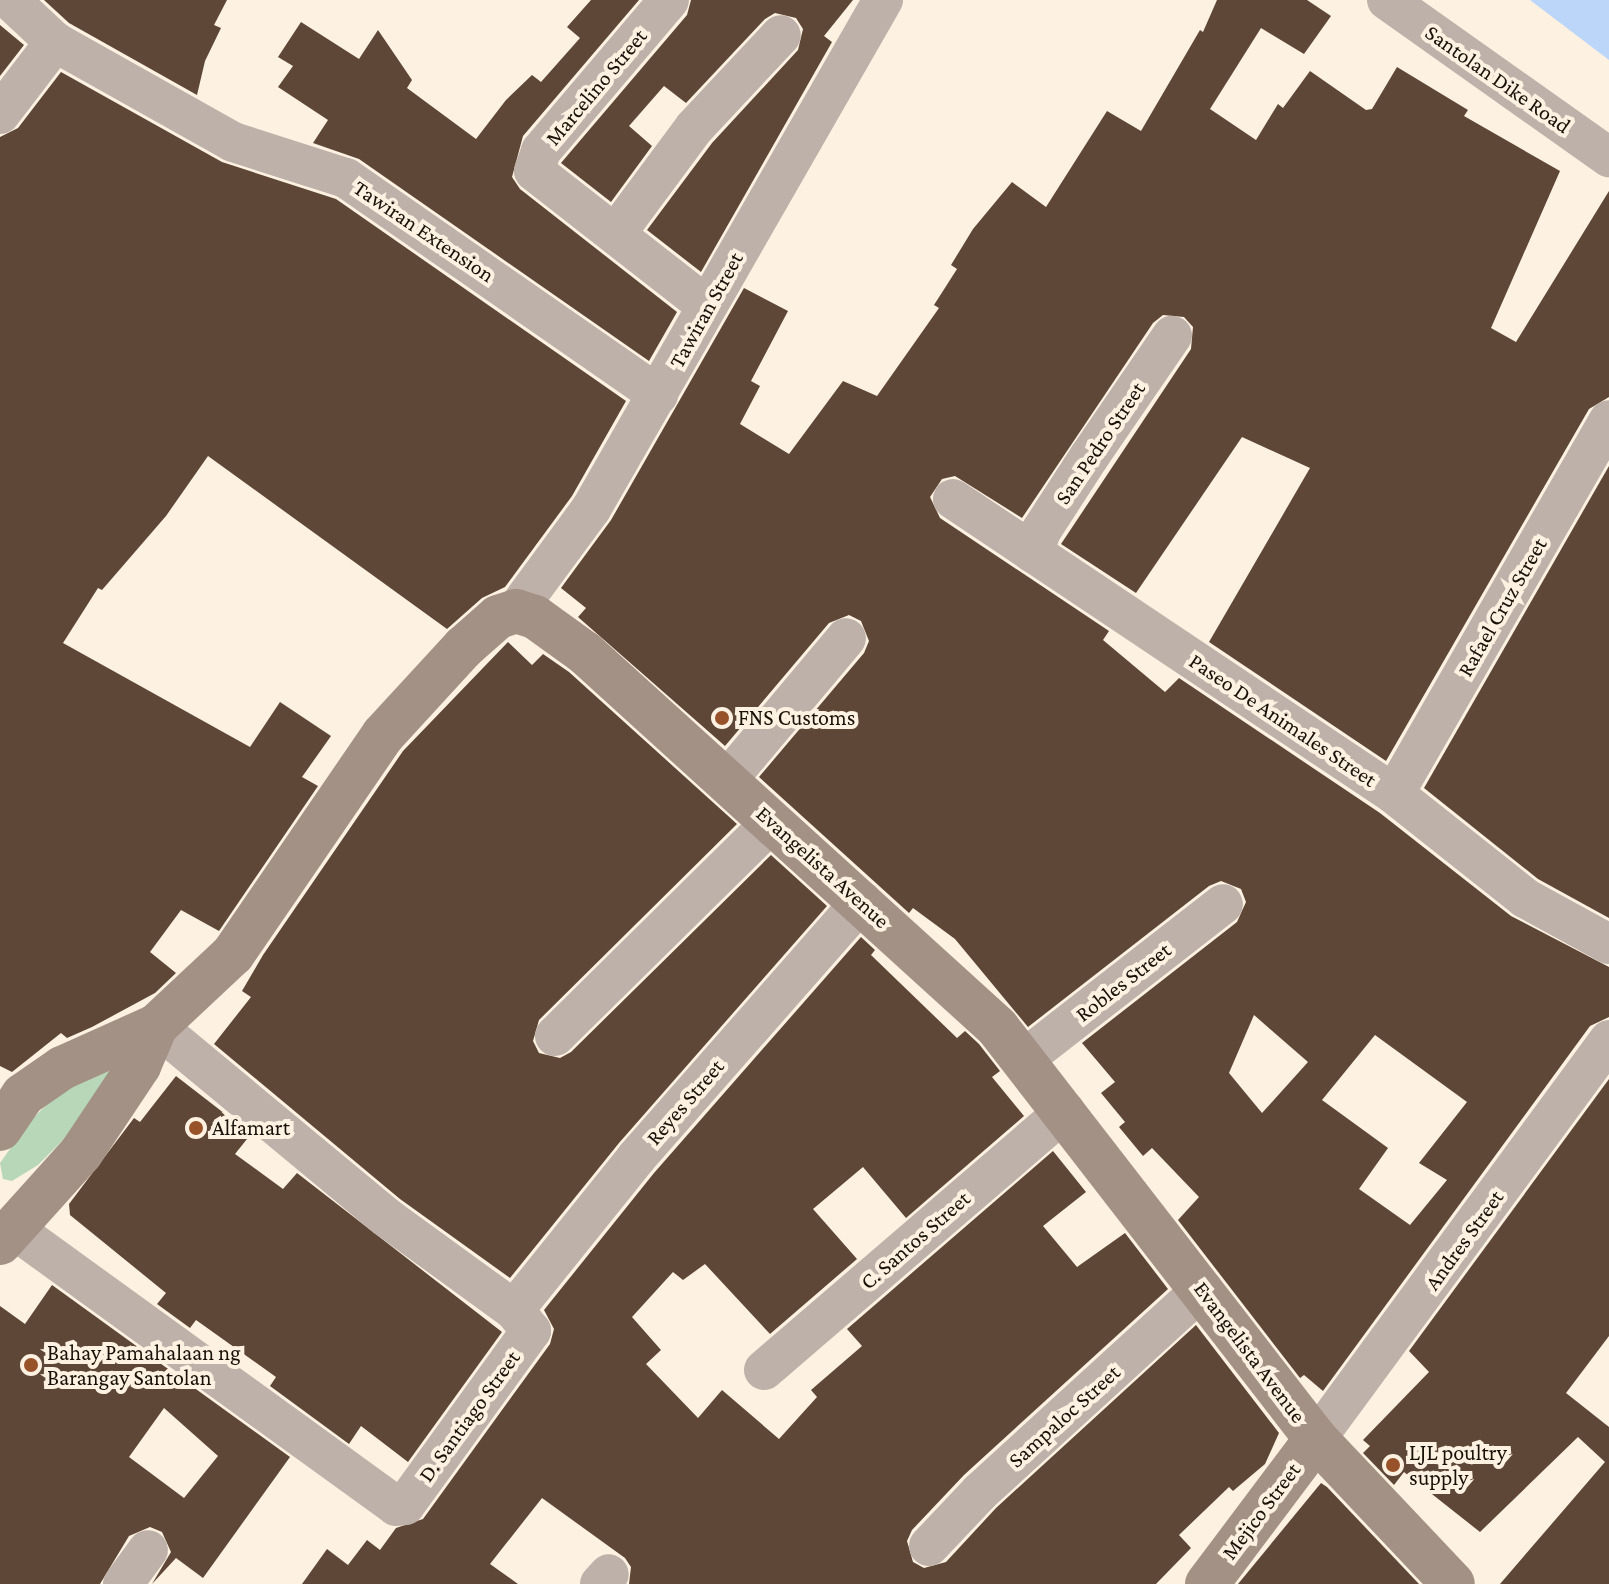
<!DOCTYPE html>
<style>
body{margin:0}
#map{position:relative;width:1609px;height:1584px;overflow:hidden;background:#fdf1e1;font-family:"Crimson Pro",serif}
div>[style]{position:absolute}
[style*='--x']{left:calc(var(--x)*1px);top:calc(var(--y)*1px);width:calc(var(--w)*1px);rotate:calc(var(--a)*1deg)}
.green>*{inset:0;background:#b7d7b8}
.water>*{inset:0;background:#bbd6f9}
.building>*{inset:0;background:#5e4736}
.street>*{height:40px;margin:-20px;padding:0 20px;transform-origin:20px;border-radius:20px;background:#beb1a9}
.secondary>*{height:44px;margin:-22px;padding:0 22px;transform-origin:22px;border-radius:22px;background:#a49186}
.dots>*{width:22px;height:22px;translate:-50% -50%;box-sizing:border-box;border:4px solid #fdf1e1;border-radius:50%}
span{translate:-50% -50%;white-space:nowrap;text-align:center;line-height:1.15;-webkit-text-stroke:8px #fdf1e1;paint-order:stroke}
.street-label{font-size:22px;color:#181108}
.poi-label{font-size:22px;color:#181108}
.left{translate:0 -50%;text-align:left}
</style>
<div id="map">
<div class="green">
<i style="clip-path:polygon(107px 1068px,114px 1081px,110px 1093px,38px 1165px,12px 1181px,3px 1179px,0 1163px,29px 1122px,70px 1082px)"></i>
</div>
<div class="water">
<i style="clip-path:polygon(1530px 0,1609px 0,1609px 60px)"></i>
</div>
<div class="building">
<i style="clip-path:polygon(44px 0,227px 0,214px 25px,221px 28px,205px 61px,197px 95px,69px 23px)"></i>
<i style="clip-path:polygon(591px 0,639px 0,523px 136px,512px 177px,520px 189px,677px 312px,649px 361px,359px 159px,313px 143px,328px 120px,278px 87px,293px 66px,278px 57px,301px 22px,359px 59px,378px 30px,412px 80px,407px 88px,476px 139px,506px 100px,532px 75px,541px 82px,580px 38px,567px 27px)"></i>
<i style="clip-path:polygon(691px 0,853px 0,824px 36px,832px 42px,701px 272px,647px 230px,712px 143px,798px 50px,803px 29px,796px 18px,775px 13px,765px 19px,686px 103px,664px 86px,629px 126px,652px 146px,611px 202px,561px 163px,687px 15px)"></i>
<i style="clip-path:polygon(evenodd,1217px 0,1307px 0,1331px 16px,1304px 54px,1261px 28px,1210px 109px,1256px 140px,1278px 104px,1283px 108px,1310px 71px,1366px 110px,1372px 109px,1397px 67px,1468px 110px,1464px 116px,1560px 171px,1491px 328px,1516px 342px,1609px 191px,1609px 397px,1589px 409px,1386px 761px,1209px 642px,1310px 468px,1242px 437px,1136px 593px,1061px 544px,1191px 349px,1193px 327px,1184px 317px,1163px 315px,1153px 323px,1022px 518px,955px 476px,942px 479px,930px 497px,940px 518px,1109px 631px,1103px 640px,1165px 692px,1179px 678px,1380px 813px,1511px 916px,1609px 967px,1609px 1017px,1590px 1026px,1323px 1391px,1304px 1375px,1300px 1378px,1178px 1220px,1199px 1197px,1152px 1148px,1143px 1156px,1119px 1127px,1125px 1122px,1101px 1093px,1115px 1082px,1082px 1043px,1237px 922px,1246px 902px,1241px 889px,1221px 881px,1209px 886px,1028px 1027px,955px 939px,913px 908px,909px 913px,759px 777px,864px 653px,869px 641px,861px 621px,849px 615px,829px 623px,725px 746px,578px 617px,586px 608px,561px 588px,611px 520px,744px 288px,788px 311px,751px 381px,760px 386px,740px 424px,789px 454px,843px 381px,877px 396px,939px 308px,934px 305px,957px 269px,951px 265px,973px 229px,1012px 182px,1046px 207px,1107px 111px,1141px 131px,1200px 30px,1203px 32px,1217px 0,1254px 1015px,1308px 1062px,1262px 1113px,1229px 1073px,1254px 1015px,1217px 0,1375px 1035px,1467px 1102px,1419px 1163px,1447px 1180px,1410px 1225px,1359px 1189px,1388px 1148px,1322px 1100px,1375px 1035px)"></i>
<i style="clip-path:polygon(0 25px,24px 45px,0 76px)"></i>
<i style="clip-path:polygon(61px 72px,222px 162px,336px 199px,626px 401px,572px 496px,505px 587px,482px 598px,447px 629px,208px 456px,166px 516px,102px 590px,98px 588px,63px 643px,250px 747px,280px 702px,331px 736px,302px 777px,318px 786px,219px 931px,181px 910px,150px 952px,176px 973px,155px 993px,92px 1027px,67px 1038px,61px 1033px,12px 1072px,0 1066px,0 137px,18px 128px)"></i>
<i style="clip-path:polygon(1609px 466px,1609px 918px,1538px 879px,1424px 788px)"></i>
<i style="clip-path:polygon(508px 642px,532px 665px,543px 654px,569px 672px,737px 824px,539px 1020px,533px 1041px,539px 1053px,560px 1058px,571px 1052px,771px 855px,827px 906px,619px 1143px,510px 1278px,400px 1199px,214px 1044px,251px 997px,242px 991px,263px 955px,403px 751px)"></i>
<i style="clip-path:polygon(861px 937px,875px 950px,871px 955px,957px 1038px,965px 1031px,979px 1044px,1000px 1071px,992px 1077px,1024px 1116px,906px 1218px,863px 1167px,813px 1209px,857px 1259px,770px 1334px,705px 1264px,683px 1280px,673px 1272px,632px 1317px,661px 1350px,646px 1364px,698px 1418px,722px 1390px,779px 1439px,817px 1397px,811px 1390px,862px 1346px,847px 1329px,1053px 1151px,1086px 1192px,1043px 1226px,1077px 1267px,1125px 1233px,1168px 1289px,964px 1475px,912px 1530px,907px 1541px,913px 1562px,924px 1568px,946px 1562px,996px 1508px,1196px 1325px,1279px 1433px,1265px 1464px,1233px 1491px,1229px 1487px,1179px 1535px,1191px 1548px,1156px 1584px,629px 1584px,631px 1567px,625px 1558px,542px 1498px,490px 1564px,518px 1584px,302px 1584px,327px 1549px,348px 1565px,367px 1540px,380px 1550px,396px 1528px,423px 1519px,550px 1344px,554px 1329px,544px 1310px,654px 1173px)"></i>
<i style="clip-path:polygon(176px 1076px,251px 1134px,235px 1154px,283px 1189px,297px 1173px,502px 1332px,408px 1462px,361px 1426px,349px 1444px,270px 1386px,276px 1377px,196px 1320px,190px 1328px,157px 1304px,166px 1293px,70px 1215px,69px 1204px,134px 1118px,140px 1122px)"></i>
<i style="clip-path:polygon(1609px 1079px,1609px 1336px,1566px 1393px,1609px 1427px,1609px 1584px,1500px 1584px,1605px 1462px,1578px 1437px,1480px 1532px,1404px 1472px,1394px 1485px,1363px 1453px,1370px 1446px,1363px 1440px,1429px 1372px,1409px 1351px)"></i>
<i style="clip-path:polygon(evenodd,52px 1285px,290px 1457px,203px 1578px,176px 1558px,152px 1584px,171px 1552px,162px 1532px,150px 1527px,129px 1536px,100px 1584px,0 1584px,0 1306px,25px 1324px,52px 1285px,164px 1408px,218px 1456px,184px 1498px,129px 1457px,164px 1408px)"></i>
<i style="clip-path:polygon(1321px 1483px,1327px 1487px,1419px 1584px,1238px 1584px)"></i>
</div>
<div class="street">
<i style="--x:10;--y:0;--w:62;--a:43"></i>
<i style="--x:55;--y:42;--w:204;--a:29.3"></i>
<i style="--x:233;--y:142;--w:119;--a:17.7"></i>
<i style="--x:346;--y:178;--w:380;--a:34.8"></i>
<i style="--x:669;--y:0;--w:198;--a:130.3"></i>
<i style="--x:541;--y:151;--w:21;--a:109"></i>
<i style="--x:534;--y:171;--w:219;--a:38"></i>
<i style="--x:1387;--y:0;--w:272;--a:35.3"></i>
<i style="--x:0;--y:114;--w:91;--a:-52.6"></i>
<i style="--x:617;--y:232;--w:129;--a:-53.5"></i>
<i style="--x:694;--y:128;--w:127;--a:-46.9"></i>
<i style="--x:953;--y:499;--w:531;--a:33.78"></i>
<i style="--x:1394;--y:794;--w:167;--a:38.4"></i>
<i style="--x:1525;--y:898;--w:96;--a:28.7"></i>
<i style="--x:1033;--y:553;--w:23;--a:-70"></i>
<i style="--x:1041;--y:531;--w:88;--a:-57"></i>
<i style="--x:1089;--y:457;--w:147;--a:-55.6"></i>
<i style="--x:516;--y:611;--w:127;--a:-53.7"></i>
<i style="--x:591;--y:509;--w:587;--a:-60.16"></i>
<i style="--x:727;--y:780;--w:185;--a:-50"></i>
<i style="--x:1394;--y:794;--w:431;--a:-60.1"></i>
<i style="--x:555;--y:1036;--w:305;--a:-44.6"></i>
<i style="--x:1024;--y:1059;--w:252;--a:-37.9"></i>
<i style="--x:15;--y:1230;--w:470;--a:35.9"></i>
<i style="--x:396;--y:1506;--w:9;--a:-6"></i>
<i style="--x:405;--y:1505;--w:215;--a:-54.1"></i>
<i style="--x:531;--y:1331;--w:27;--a:-129"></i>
<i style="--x:514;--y:1310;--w:158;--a:-144"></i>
<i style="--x:386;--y:1217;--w:299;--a:-140.3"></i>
<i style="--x:514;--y:1310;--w:195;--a:-51.2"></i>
<i style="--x:636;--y:1158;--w:342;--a:-48.7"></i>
<i style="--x:764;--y:1370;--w:397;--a:-40.7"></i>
<i style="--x:1316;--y:1439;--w:495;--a:-53.7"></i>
<i style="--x:929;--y:1546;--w:74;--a:-46.6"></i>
<i style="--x:980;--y:1492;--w:301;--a:-42.4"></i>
<i style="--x:123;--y:1584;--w:42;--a:-53.7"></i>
<i style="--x:600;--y:1584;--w:13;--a:-48"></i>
</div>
<div class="secondary">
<i style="--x:0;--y:1129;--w:41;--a:-55.9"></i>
<i style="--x:23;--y:1095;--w:47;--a:-34.7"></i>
<i style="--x:62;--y:1068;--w:103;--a:-24.1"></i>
<i style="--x:0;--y:1243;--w:121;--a:-48"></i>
<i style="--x:81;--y:1153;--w:105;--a:-56.3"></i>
<i style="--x:139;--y:1066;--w:43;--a:-67"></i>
<i style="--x:156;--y:1026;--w:105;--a:-43.1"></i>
<i style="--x:233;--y:954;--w:265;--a:-55.6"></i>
<i style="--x:383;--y:735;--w:120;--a:-47.4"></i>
<i style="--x:464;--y:647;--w:45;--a:-41.4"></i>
<i style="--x:498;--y:617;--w:19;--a:-18"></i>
<i style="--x:516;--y:611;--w:20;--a:18"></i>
<i style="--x:535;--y:617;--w:62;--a:35.8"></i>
<i style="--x:585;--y:653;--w:556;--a:42.23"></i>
<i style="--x:997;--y:1027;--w:521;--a:52.25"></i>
<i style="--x:1316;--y:1439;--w:199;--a:46.6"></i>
<i style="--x:1207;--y:1584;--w:181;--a:-53.1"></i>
</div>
<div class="dots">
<i style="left:722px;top:718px;background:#98522a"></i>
<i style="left:196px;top:1128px;background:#98522a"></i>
<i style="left:31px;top:1365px;background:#98522a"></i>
<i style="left:1393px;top:1465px;background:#98522a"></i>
</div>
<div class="street-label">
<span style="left:1498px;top:79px;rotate:35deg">Santolan Dike Road</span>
<span style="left:596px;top:87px;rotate:-50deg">Marcelino Street</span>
<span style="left:424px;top:231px;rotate:34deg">Tawiran Extension</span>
<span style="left:706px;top:310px;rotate:-61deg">Tawiran Street</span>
<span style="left:1100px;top:443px;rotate:-56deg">San Pedro Street</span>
<span style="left:1502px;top:607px;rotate:-60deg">Rafael Cruz Street</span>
<span style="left:1283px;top:720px;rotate:34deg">Paseo De Animales Street</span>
<span style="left:823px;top:867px;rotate:42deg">Evangelista Avenue</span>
<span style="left:1123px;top:982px;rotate:-38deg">Robles Street</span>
<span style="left:685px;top:1102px;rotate:-49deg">Reyes Street</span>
<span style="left:915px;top:1240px;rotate:-41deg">C. Santos Street</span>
<span style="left:1464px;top:1240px;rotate:-54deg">Andres Street</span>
<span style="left:1250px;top:1352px;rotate:53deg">Evangelista Avenue</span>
<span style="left:469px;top:1416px;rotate:-54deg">D. Santiago Street</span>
<span style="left:1064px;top:1416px;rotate:-42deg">Sampaloc Street</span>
<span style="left:1261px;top:1511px;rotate:-53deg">Mejico Street</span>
</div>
<div class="poi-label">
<span class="left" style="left:738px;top:718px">FNS Customs</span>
<span class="left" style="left:212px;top:1128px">Alfamart</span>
<span class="left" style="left:47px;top:1365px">Bahay Pamahalaan ng<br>Barangay Santolan</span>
<span class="left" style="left:1409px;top:1465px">LJL poultry<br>supply</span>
</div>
</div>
